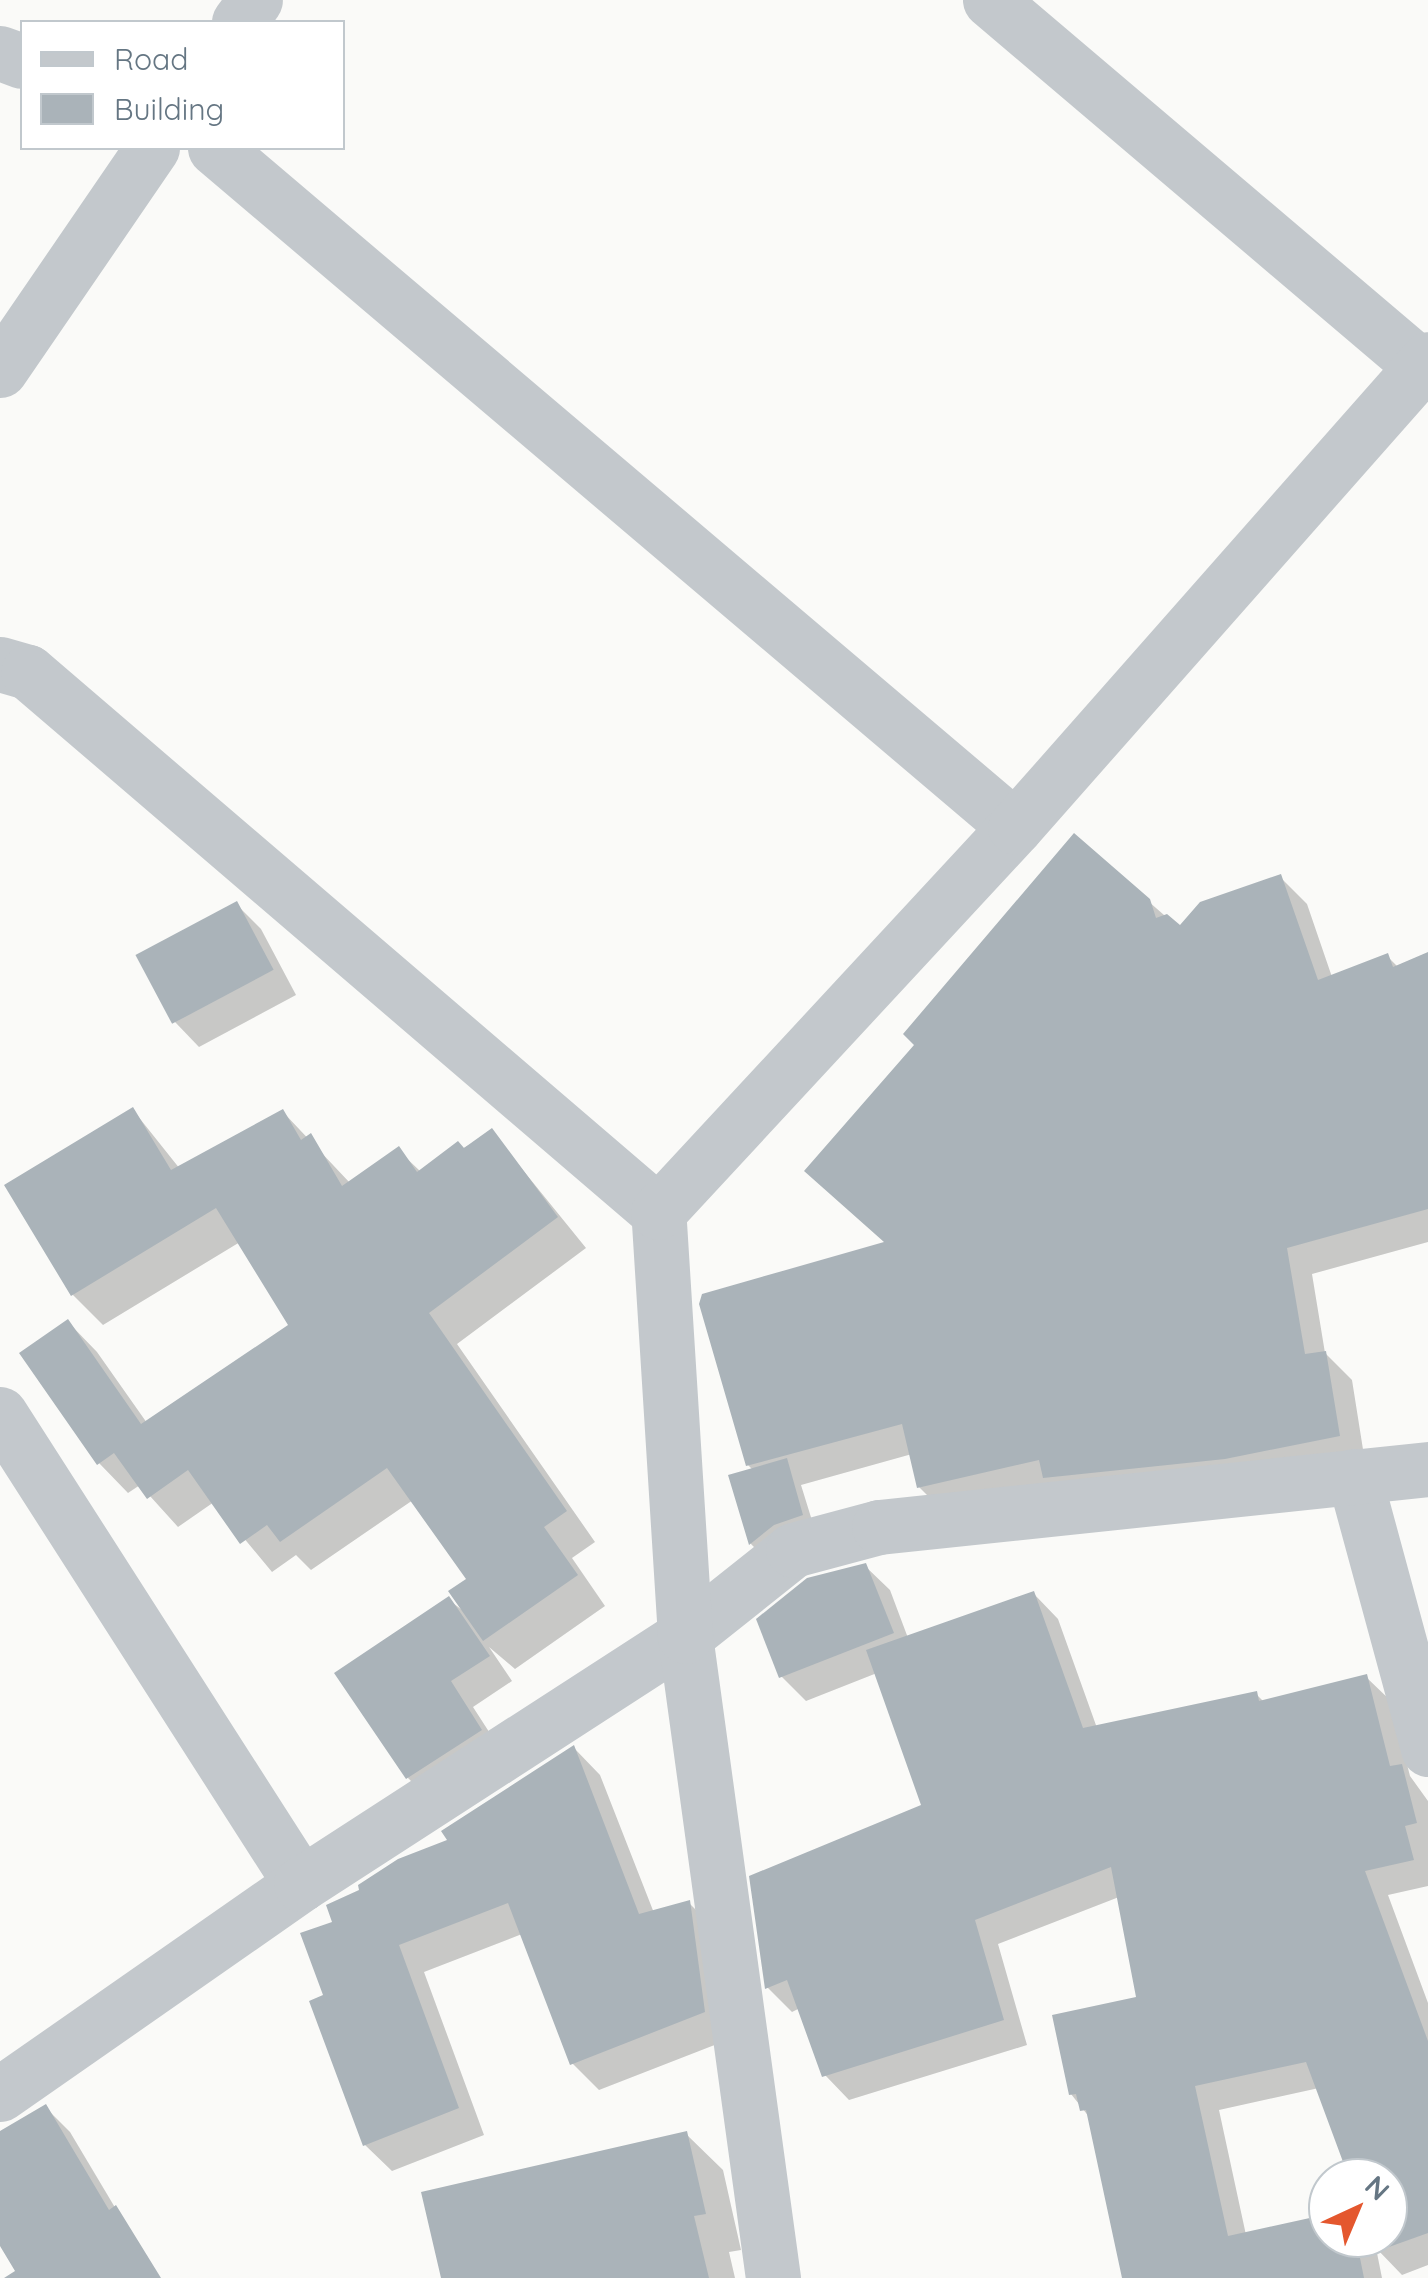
<!DOCTYPE html>
<style>
body{margin:0}
#map{position:relative;width:1428px;height:2278px;overflow:hidden;background:#fafaf8;font-family:Quicksand,sans-serif}
div>[style]{position:absolute}
[style*='--x']{left:calc(var(--x)*1px);top:calc(var(--y)*1px);width:calc(var(--w)*1px);rotate:calc(var(--a)*1deg)}
.shadow>*{inset:0;background:#0003}
.building>*{inset:0;background:#aab3b9;transform-origin:0 0}
.street>*{height:55px;margin:-27.5px;padding:0 27.5px;transform-origin:27.5px;border-radius:27.5px;background:#c3c8cc}
span{translate:-50% -50%;white-space:nowrap;text-align:center;line-height:1.15;-webkit-text-stroke:10px #fff;paint-order:stroke}
.legend{position:absolute;left:20px;top:20px;width:325px;height:130px;box-sizing:border-box;background:#fff;border:2px solid #c1c8cd;margin:0;padding:12px 18px;list-style:none;font-size:30px;color:#657683}
.legend li{display:flex;align-items:center;gap:20px;height:50px}
.legend b{width:50px;border:2px solid #c1c8cd}
.north{position:absolute;left:1308px;top:2158px;width:100px;height:100px;box-sizing:border-box;background:#fff;border:2px solid #c1c8cd;border-radius:50%;rotate:44deg;font-size:28px;font-weight:700;line-height:40px;text-align:center;color:#657683}
.north::after{content:'';display:block;margin:auto;width:35px;height:45px;background:#e4572e;clip-path:polygon(50% 0,100% 100%,50% 72%,0 100%)}
</style>
<div id="map">
<div class="shadow">
<i style="clip-path:polygon(1280px 877px,1307px 904px,1332px 977px,1387px 956px,1398px 967px,1428px 966px,1428px 1242px,1312px 1274px,1325px 1353px,1352px 1380px,1365px 1462px,945px 1513px,919px 1487px,912px 1454px,801px 1485px,814px 1527px,763px 1556px,751px 1544px,731px 1476px,753px 1470px,748px 1465px,886px 1244px,1148px 901px,1180px 929px)"></i>
<i style="clip-path:polygon(236px 904px,261px 929px,296px 995px,199px 1047px,175px 1022px)"></i>
<i style="clip-path:polygon(133px 1110px,180px 1169px,283px 1112px,350px 1183px,398px 1150px,421px 1172px,492px 1132px,586px 1248px,457px 1344px,595px 1542px,572px 1558px,605px 1606px,515px 1669px,489px 1647px,512px 1681px,473px 1707px,504px 1755px,432px 1802px,408px 1778px,449px 1600px,466px 1613px,469px 1580px,413px 1500px,311px 1570px,296px 1555px,272px 1572px,214px 1502px,178px 1527px,140px 1485px,128px 1493px,99px 1463px,68px 1322px,97px 1352px,147px 1423px,291px 1326px,240px 1242px,103px 1325px,73px 1295px)"></i>
<i style="clip-path:polygon(evenodd,865px 1566px,890px 1590px,908px 1638px,1034px 1594px,1058px 1619px,1097px 1728px,1256px 1694px,1264px 1702px,1366px 1677px,1391px 1701px,1410px 1776px,1428px 1801px,1428px 1886px,1388px 1895px,1428px 2003px,1428px 2265px,1402px 2275px,1376px 2248px,1382px 2278px,1125px 2278px,1090px 2118px,1071px 2094px,1139px 1999px,1119px 1897px,998px 1944px,1027px 2045px,849px 2100px,825px 2075px,800px 2008px,792px 2012px,767px 1987px,924px 1807px,877px 1673px,806px 1701px,781px 1676px,865px 1566px,1319px 2088px,1351px 2178px,1388px 2178px,1388px 2238px,1328px 2238px,1328px 2216px,1246px 2235px,1219px 2110px,1319px 2088px)"></i>
<i style="clip-path:polygon(574px 1748px,600px 1775px,654px 1913px,689px 1903px,716px 1930px,730px 2039px,599px 2090px,572px 2063px,522px 1934px,424px 1972px,484px 2135px,392px 2171px,365px 2145px,326px 1996px,335px 1924px)"></i>
<i style="clip-path:polygon(45px 2107px,70px 2132px,157px 2278px,22px 2278px,0 2241px,0 2134px)"></i>
<i style="clip-path:polygon(686px 2134px,723px 2170px,741px 2250px,729px 2252px,735px 2278px,442px 2278px)"></i>
</div>
<div class="building">
<i style="clip-path:polygon(1074px 833px,1150px 899px,1156px 918px,1167px 914px,1180px 925px,1200px 902px,1281px 874px,1318px 980px,1388px 953px,1393px 967px,1428px 952px,1428px 1209px,1287px 1248px,1305px 1354px,1326px 1351px,1340px 1436px,1225px 1459px,1043px 1478px,1039px 1460px,917px 1488px,902px 1424px,746px 1466px,699px 1304px,702px 1294px,884px 1242px,804px 1171px,914px 1045px,903px 1034px)"></i>
<i style="left:237px;top:901px;width:78px;height:115px;rotate:62deg"></i>
<i style="clip-path:polygon(133px 1107px,171px 1170px,283px 1109px,301px 1140px,311px 1133px,342px 1186px,399px 1146px,417px 1172px,458px 1141px,464px 1148px,492px 1128px,558px 1217px,429px 1313px,567px 1511px,544px 1527px,578px 1575px,483px 1641px,448px 1591px,466px 1579px,387px 1468px,280px 1542px,267px 1525px,240px 1544px,188px 1470px,147px 1499px,114px 1453px,97px 1465px,19px 1353px,68px 1319px,141px 1424px,288px 1325px,216px 1208px,71px 1296px,4px 1185px)"></i>
<i style="clip-path:polygon(787px 1458px,803px 1515px,774px 1525px,749px 1545px,728px 1475px)"></i>
<i style="clip-path:polygon(866px 1563px,894px 1633px,779px 1678px,756px 1619px,807px 1578px)"></i>
<i style="clip-path:polygon(1034px 1591px,1083px 1728px,1257px 1691px,1259px 1701px,1367px 1674px,1390px 1766px,1402px 1764px,1417px 1823px,1405px 1826px,1414px 1860px,1365px 1871px,1428px 2041px,1428px 2233px,1375px 2252px,1370px 2238px,1388px 2238px,1388px 2178px,1349px 2178px,1306px 2062px,1195px 2086px,1228px 2236px,1328px 2214px,1328px 2238px,1356px 2238px,1364px 2278px,1122px 2278px,1086px 2110px,1080px 2111px,1076px 2094px,1069px 2095px,1052px 2015px,1136px 1997px,1111px 1867px,975px 1920px,1004px 2020px,822px 2077px,787px 1980px,765px 1989px,749px 1876px,921px 1805px,866px 1650px)"></i>
<i style="clip-path:polygon(449px 1596px,490px 1656px,451px 1681px,482px 1730px,406px 1779px,334px 1673px)"></i>
<i style="clip-path:polygon(574px 1745px,639px 1914px,690px 1900px,705px 2012px,570px 2065px,508px 1903px,399px 1945px,459px 2108px,363px 2146px,309px 2001px,323px 1995px,300px 1933px,332px 1922px,326px 1905px,359px 1890px,358px 1885px,398px 1859px,447px 1840px,441px 1831px)"></i>
<i style="clip-path:polygon(46px 2104px,109px 2210px,116px 2205px,161px 2278px,4px 2278px,15px 2271px,0 2246px,0 2131px)"></i>
<i style="clip-path:polygon(687px 2131px,706px 2214px,694px 2216px,709px 2278px,441px 2278px,421px 2192px)"></i>
</div>
<div class="street">
<i style="--x:990;--y:0;--w:575;--a:40.34"></i>
<i style="--x:239;--y:22;--w:27;--a:-54"></i>
<i style="--x:0;--y:53;--w:23;--a:20"></i>
<i style="--x:215;--y:148;--w:1049;--a:40.32"></i>
<i style="--x:0;--y:370;--w:269;--a:-55.6"></i>
<i style="--x:0;--y:664;--w:29;--a:16"></i>
<i style="--x:28;--y:672;--w:830;--a:40.6"></i>
<i style="--x:0;--y:1414;--w:558;--a:57.36"></i>
<i style="--x:1354;--y:1476;--w:283;--a:74.8"></i>
<i style="--x:0;--y:2094;--w:367;--a:-34.9"></i>
<i style="--x:301;--y:1884;--w:457;--a:-32.9"></i>
<i style="--x:685;--y:1636;--w:138;--a:-38.5"></i>
<i style="--x:793;--y:1550;--w:89;--a:-15"></i>
<i style="--x:879;--y:1527;--w:552;--a:-6.03"></i>
<i style="--x:773;--y:2278;--w:648;--a:-97.8"></i>
<i style="--x:685;--y:1636;--w:425;--a:-93.6"></i>
<i style="--x:658;--y:1212;--w:525;--a:-47.16"></i>
<i style="--x:1015;--y:827;--w:624;--a:-48.57"></i>
</div>
<ul class="legend">
<li><b style="height:12px;background:#c3c8cc"></b>Road</li>
<li><b style="height:28px;background:#aab3b9"></b>Building</li>
</ul>
<div class="north">N</div>
</div>
